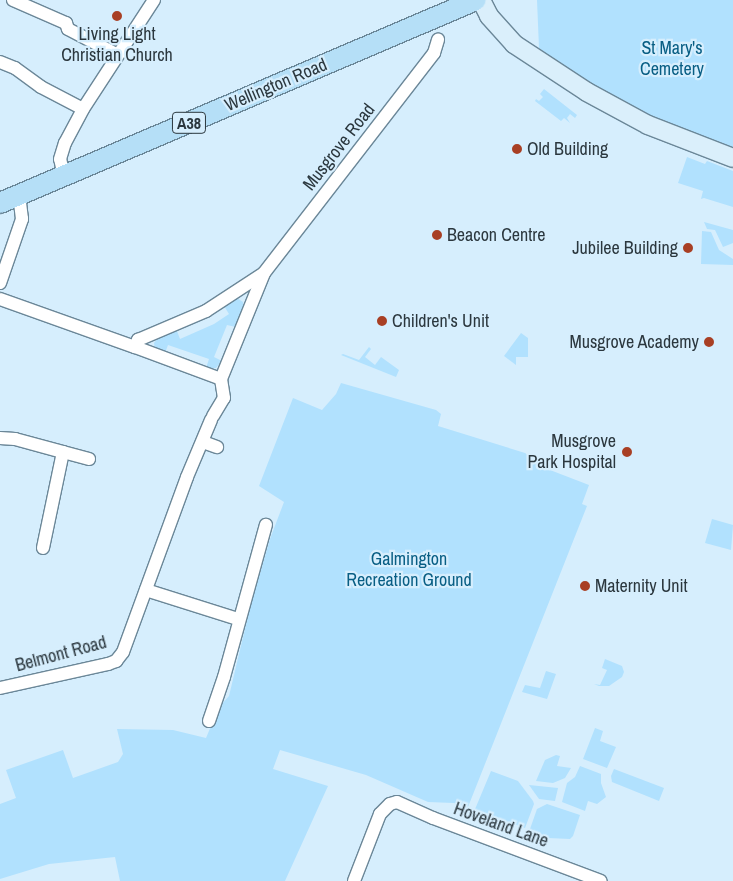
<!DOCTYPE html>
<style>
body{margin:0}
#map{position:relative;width:733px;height:881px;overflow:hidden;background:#d6eefd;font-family:"Archivo Narrow",sans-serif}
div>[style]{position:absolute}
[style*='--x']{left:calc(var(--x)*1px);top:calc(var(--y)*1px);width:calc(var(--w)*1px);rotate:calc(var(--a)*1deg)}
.green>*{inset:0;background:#b1e1fe}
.roads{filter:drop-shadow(1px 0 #6b8798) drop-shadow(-1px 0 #6b8798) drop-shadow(0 1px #6b8798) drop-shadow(0 -1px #6b8798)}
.street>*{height:12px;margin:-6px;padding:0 6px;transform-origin:6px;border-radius:6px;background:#fff}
.secondary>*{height:18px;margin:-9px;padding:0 9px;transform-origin:9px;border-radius:9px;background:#daeffb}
.primary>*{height:20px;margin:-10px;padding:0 10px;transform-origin:10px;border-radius:10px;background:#b5dff7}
.dots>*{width:14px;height:14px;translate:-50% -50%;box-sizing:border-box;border:2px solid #d6eefd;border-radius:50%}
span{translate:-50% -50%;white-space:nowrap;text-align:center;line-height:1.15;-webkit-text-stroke:4.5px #d6eefd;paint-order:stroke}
.shield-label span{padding:1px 4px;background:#d6eefd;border:1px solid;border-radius:4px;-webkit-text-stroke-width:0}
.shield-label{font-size:16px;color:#2b373e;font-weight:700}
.poi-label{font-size:18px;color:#2b373e}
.left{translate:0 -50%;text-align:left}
.right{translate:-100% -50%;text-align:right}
.park-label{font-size:18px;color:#085e84}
.street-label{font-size:18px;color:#2b373e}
</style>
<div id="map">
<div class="green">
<i style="clip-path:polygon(537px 0,733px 0,733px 149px,633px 109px,606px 95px,568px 71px,539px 48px)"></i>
<i style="clip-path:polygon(544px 89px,577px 115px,575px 118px,570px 114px,567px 118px,570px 123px,564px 118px,561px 121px,535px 101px,536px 99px,539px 101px,543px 97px,540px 94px)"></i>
<i style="clip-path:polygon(687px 157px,705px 164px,707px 161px,733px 171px,733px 207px,704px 198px,701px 199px,703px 191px,678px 183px)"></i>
<i style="clip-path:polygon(704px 222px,733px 230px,733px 243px,723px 247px,715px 230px,707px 229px)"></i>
<i style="clip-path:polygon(702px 231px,711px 232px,719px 250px,733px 259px,733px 265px,701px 264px)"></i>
<i style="clip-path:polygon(237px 298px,243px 302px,244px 309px,236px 327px,227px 325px,214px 357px,222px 361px,216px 368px,206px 368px,209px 359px,168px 345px,165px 353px,155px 349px,154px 343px,158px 338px,177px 331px,180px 339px,214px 324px,229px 314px,224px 306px)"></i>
<i style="clip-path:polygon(521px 333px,528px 338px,528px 357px,516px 357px,516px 365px,504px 356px)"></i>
<i style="clip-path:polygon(369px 347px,371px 349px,365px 357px,375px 365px,381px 357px,399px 370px,396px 377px,341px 355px,343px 354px,359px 360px)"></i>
<i style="clip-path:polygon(341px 383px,436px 410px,441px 414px,438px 426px,525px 453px,550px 470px,589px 485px,582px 504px,587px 506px,468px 807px,454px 803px,428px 802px,366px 775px,280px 750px,273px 769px,328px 786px,285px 881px,120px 881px,115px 857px,49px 864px,0 879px,0 804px,16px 798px,6px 770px,63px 750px,73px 778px,118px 762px,123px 754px,117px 729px,173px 730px,206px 738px,219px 707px,229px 696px,250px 608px,270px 539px,284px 502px,259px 486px,293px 398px,322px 410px,336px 394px)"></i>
<i style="clip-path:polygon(712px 519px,733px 525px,731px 550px,705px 543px)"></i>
<i style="clip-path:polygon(605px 659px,622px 666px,624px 672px,622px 677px,609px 686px,599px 686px,594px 684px,600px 685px,607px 670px,602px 668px)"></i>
<i style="clip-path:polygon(546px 671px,556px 674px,547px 699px,522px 692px,525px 685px,540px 688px)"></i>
<i style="clip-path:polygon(595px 728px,603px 731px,600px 741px,616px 747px,607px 768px,583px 759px)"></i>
<i style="clip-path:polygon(556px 755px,560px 756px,557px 766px,571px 768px,565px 778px,553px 783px,536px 781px,545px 760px)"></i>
<i style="clip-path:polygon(580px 766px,601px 774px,601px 783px,606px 797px,597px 804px,588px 801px,585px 811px,562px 802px,567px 783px,575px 777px)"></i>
<i style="clip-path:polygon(614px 769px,664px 788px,659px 801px,612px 782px,611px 776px)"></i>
<i style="clip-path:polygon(491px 771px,518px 781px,533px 801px,534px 804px,525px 828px,498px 818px,473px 814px)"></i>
<i style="clip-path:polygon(529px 785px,558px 788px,555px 801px,539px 799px)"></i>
<i style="clip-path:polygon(547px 804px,580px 815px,573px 836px,570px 839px,548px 838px,530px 829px,537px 809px)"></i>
</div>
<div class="roads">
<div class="street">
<i style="--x:13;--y:0;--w:58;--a:23.5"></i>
<i style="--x:66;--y:23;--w:6;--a:72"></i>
<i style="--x:68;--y:29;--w:56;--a:27.5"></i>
<i style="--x:0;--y:62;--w:16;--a:22"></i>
<i style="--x:15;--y:68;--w:32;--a:36"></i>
<i style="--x:41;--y:87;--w:47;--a:27.6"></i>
<i style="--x:64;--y:176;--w:17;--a:-103"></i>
<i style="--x:60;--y:159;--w:17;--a:-73"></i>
<i style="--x:65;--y:143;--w:38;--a:-62"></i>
<i style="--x:83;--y:109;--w:130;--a:-56.9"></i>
<i style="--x:0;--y:283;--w:68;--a:-71"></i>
<i style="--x:22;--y:219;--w:24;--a:-97"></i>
<i style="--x:0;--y:299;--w:143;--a:19.6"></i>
<i style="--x:221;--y:379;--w:114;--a:-67.9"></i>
<i style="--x:213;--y:416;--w:21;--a:-59"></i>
<i style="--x:224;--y:398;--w:19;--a:-99"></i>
<i style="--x:221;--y:379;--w:92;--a:-159.6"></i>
<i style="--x:135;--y:347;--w:8;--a:-67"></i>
<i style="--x:138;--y:340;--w:74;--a:-23.1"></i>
<i style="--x:206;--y:311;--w:69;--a:-33.2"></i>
<i style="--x:264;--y:273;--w:278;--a:-52.3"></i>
<i style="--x:434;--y:53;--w:14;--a:-73"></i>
<i style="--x:0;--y:438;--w:15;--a:4"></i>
<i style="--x:15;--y:439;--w:50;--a:15.2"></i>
<i style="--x:63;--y:452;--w:98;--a:101.8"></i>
<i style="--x:203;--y:442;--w:15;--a:20"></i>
<i style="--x:63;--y:452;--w:27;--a:15"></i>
<i style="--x:146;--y:590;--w:96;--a:17.5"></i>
<i style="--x:0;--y:688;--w:111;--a:-12.5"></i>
<i style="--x:108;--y:664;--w:9;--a:-21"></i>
<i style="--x:116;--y:661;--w:11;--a:-52"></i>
<i style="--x:123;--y:652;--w:186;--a:-69.9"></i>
<i style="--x:187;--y:477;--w:62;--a:-67.2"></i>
<i style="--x:209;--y:721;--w:46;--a:-71.2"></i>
<i style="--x:224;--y:677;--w:158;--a:-74.6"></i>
<i style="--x:354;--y:881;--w:72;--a:-68.8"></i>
<i style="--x:380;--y:814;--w:14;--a:-45"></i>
<i style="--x:390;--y:804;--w:7;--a:-16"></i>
<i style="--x:397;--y:802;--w:39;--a:24"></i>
<i style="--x:433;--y:818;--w:179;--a:20.6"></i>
</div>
<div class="secondary">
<i style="--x:481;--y:0;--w:18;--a:63"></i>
<i style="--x:489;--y:16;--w:38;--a:48"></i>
<i style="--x:514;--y:44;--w:87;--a:33.3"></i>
<i style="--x:587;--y:92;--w:69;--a:28.4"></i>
<i style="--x:648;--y:125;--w:91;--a:21.2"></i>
</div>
<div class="primary">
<i style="--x:0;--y:203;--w:517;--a:-23.1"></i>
</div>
</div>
<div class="dots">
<i style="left:117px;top:16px;background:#a83f24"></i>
<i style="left:517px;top:149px;background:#a83f24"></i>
<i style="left:437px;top:235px;background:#a83f24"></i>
<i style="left:688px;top:248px;background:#a83f24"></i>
<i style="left:382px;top:321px;background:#a83f24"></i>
<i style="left:709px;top:342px;background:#a83f24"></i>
<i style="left:627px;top:452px;background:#a83f24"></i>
<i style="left:585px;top:586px;background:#a83f24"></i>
</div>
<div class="shield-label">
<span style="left:189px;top:123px">A38</span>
</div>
<div class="poi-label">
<span style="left:117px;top:45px">Living Light<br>Christian Church</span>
<span class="left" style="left:527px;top:149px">Old Building</span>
<span class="left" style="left:447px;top:235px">Beacon Centre</span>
<span class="right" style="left:678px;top:248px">Jubilee Building</span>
<span class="left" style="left:392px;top:321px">Children's Unit</span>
<span class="right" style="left:699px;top:342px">Musgrove Academy</span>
<span class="right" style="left:616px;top:452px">Musgrove<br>Park Hospital</span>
<span class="left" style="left:595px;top:586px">Maternity Unit</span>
</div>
<div class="park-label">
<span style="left:672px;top:59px">St Mary's<br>Cemetery</span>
<span style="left:409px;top:570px">Galmington<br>Recreation Ground</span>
</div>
<div class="street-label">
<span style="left:276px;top:85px;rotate:-23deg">Wellington Road</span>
<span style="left:339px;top:147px;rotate:-52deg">Musgrove Road</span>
<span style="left:61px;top:654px;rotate:-15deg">Belmont Road</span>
<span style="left:501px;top:825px;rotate:20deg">Hoveland Lane</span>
</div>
</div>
